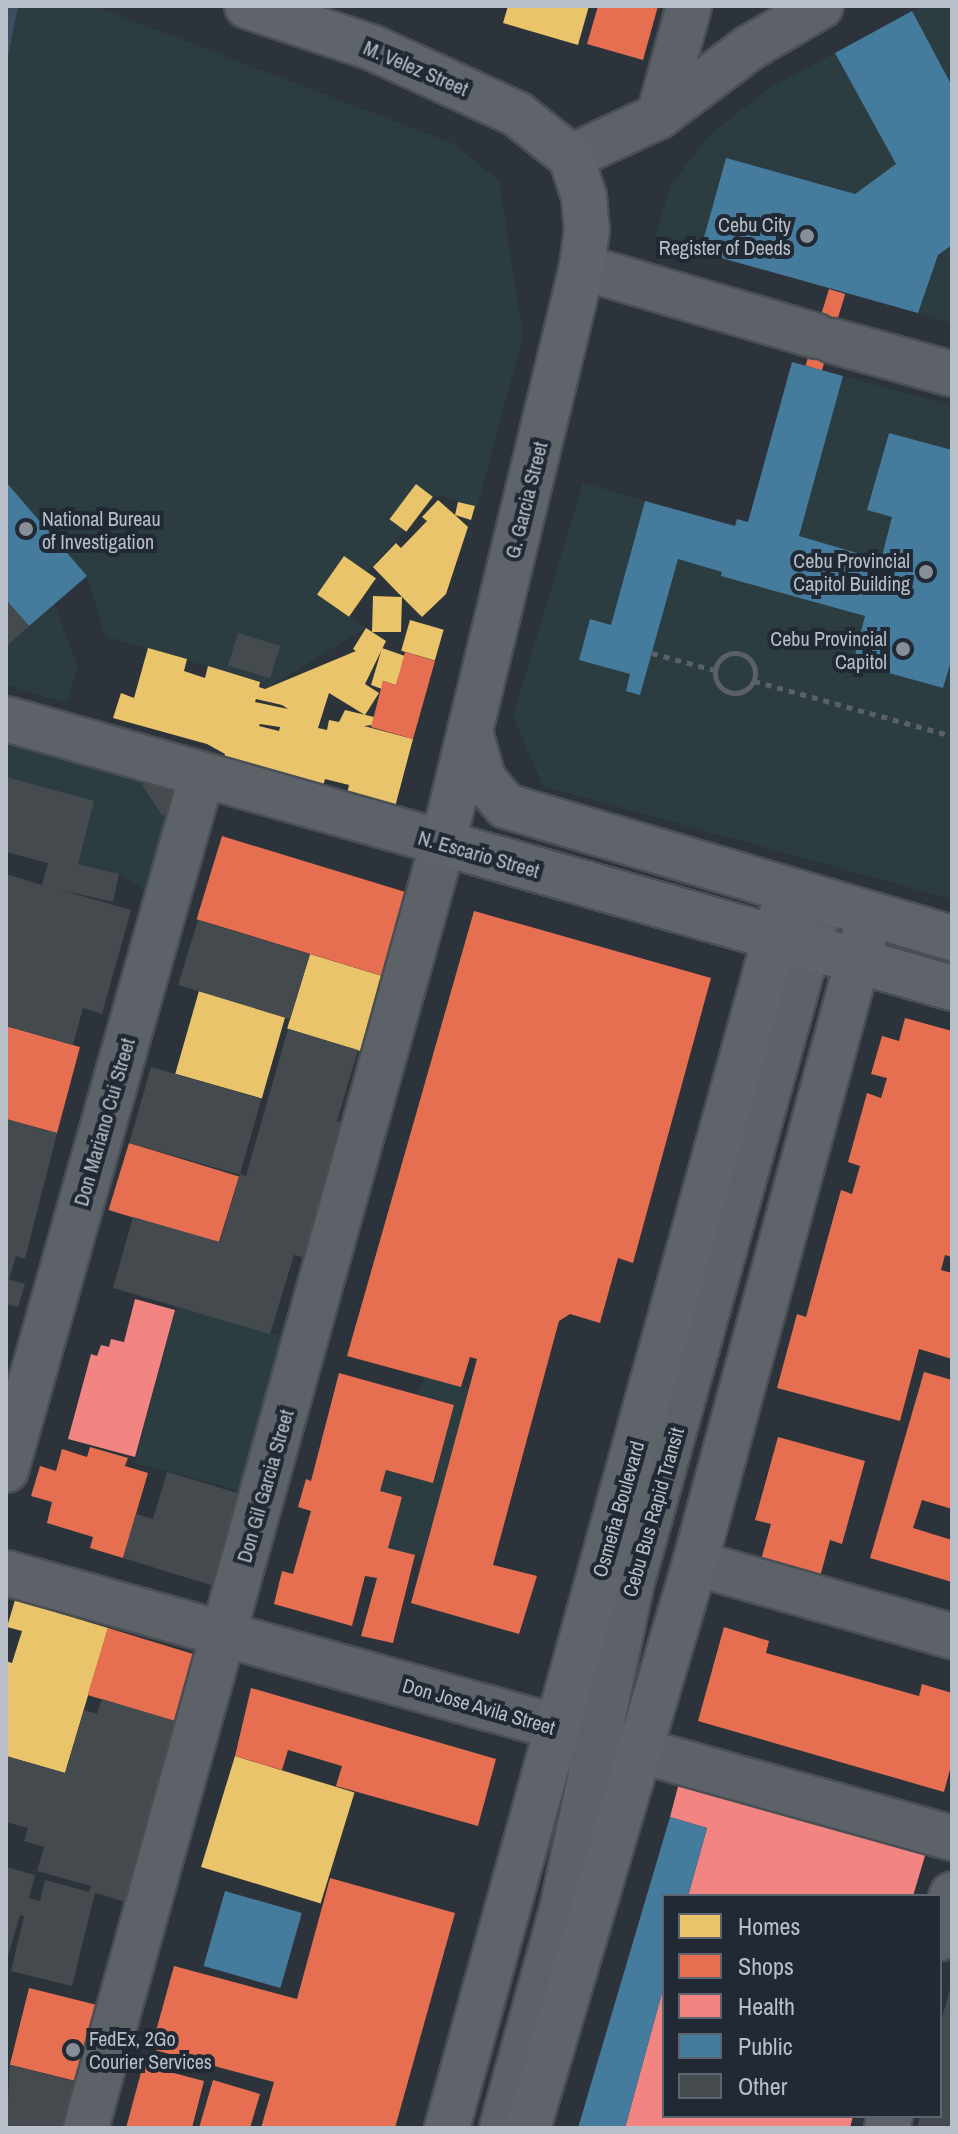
<!DOCTYPE html>
<meta charset="utf-8">
<style>
body{margin:0}
#map{position:relative;width:958px;height:2134px;overflow:hidden;background:#2d333a;font-family:"Archivo Narrow",sans-serif}
div>[style]{position:absolute}
[style*='--x']{left:calc(var(--x)*1px);top:calc(var(--y)*1px);width:calc(var(--w)*1px);rotate:calc(var(--a)*1deg)}
.green>*{inset:0;background:#2b3d40;transform-origin:0 0}
.water>*{inset:0;background:#3d4d62}
.homes>*{inset:0;background:#e9c46a;transform-origin:0 0}
.shops>*{inset:0;background:#e76f51;transform-origin:0 0}
.round{border-radius:50%}
.health>*{inset:0;background:#f28482}
.public>*{inset:0;background:#457b9d;transform-origin:0 0}
.building>*{inset:0;background:#454a4f;transform-origin:0 0}
.path>*{height:5px;margin-top:-2.5px;transform-origin:0;background:repeating-linear-gradient(90deg,#5b6065 0 6px,transparent 0 12px)}
.path>.ring{margin:-2.5px;padding:0;box-sizing:content-box;background:none;border:5px solid #5b6065;border-radius:50%}
.roads{filter:drop-shadow(2px 0 #4a4f54) drop-shadow(-2px 0 #4a4f54) drop-shadow(0 2px #4a4f54) drop-shadow(0 -2px #4a4f54)}
.minor>*{height:44px;margin:-22px;padding:0 22px;transform-origin:22px;border-radius:22px;background:#5d6168}
.major>*{height:44px;margin:-22px;padding:0 22px;transform-origin:22px;border-radius:22px;background:#5f636a}
.dots>*{width:22px;height:22px;translate:-50% -50%;box-sizing:border-box;border:4px solid #202934;border-radius:50%}
span{translate:-50% -50%;white-space:nowrap;text-align:center;line-height:1.15;-webkit-text-stroke:8px #202934;paint-order:stroke}
.street-label{font-size:20px;color:#b8bfc9}
.poi-label{font-size:20px;color:#b8bfc9}
.right{translate:-100% -50%;text-align:right}
.left{translate:0 -50%;text-align:left}
.frame{position:absolute;inset:0;border:8px solid #b8bfc9;pointer-events:none}
.legend{position:absolute;left:662px;top:1894px;width:280px;height:224px;box-sizing:border-box;background:#202934;border:2px solid #5d6570;margin:0;padding:10px 14px;list-style:none;font-size:24px;color:#b8bfc9}
.legend li{display:flex;align-items:center;gap:16px;height:40px}
.legend b{width:40px;border:2px solid #5d6570}
</style>
<div id="map">
<div class="green">
<i style="clip-path:polygon(6px 6px,94px 6px,454px 144px,499px 181px,523px 336px,477px 507px,437px 495px,367px 572px,318px 595px,366px 628px,265px 689px,260px 682px,105px 636px,87px 576px,6px 482px)"></i>
<i style="clip-path:polygon(922px 6px,952px 6px,952px 323px,655px 239px,670px 186px,711px 134px,768px 89px)"></i>
<i style="clip-path:polygon(843px 376px,952px 406px,952px 450px,889px 433px,867px 510px,892px 517px,881px 560px,799px 536px)"></i>
<i style="clip-path:polygon(583px 483px,645px 501px,611px 625px,590px 619px,579px 660px,630px 674px,626px 690px,640px 694px,678px 559px,865px 616px,853px 663px,943px 688px,952px 658px,952px 899px,543px 786px,513px 716px)"></i>
<i style="clip-path:polygon(54px 604px,78px 667px,67px 703px,6px 685px,6px 647px)"></i>
<i style="clip-path:polygon(6px 724px,186px 784px,157px 896px,119px 874px,78px 864px,6px 777px)"></i>
<i style="left:176px;top:1307px;width:128px;height:161px;rotate:15deg"></i>
<i style="clip-path:polygon(425px 1377px,469px 1388px,423px 1557px,388px 1548px,402px 1498px,380px 1491px,386px 1470px,432px 1482px,453px 1405px,417px 1394px)"></i>
</div>
<div class="water">
<i style="clip-path:polygon(6px 6px,18px 6px,6px 67px)"></i>
</div>
<div class="homes">
<i style="clip-path:polygon(508px 6px,589px 6px,578px 45px,503px 23px)"></i>
<i style="left:416px;top:484px;width:21px;height:44px;rotate:37deg"></i>
<i style="clip-path:polygon(438px 500px,455px 515px,458px 502px,475px 506px,471px 520px,455px 515px,468px 527px,446px 594px,422px 617px,402px 597px,401px 632px,372px 632px,373px 596px,402px 597px,373px 567px,396px 543px,401px 548px,427px 521px,422px 517px)"></i>
<i style="left:344px;top:556px;width:39px;height:47px;rotate:35deg"></i>
<i style="left:410px;top:620px;width:35px;height:32px;rotate:16deg"></i>
<i style="clip-path:polygon(evenodd,366px 628px,386px 641px,365px 684px,379px 693px,365px 715px,329px 693px,318px 728px,327px 730px,329px 720px,339px 722px,345px 710px,374px 717px,372px 725px,364px 726px,413px 739px,395px 807px,347px 794px,349px 785px,325px 779px,322px 790px,224px 759px,225px 754px,207px 744px,113px 718px,121px 693px,134px 698px,148px 648px,187px 659px,184px 671px,205px 678px,208px 666px,260px 682px,259px 687px,265px 689px,356px 651px,353px 649px,366px 628px,256px 699px,282px 705px,288px 709px,255px 702px,256px 699px,366px 628px,260px 724px,280px 727px,279px 731px,259px 726px,260px 724px)"></i>
<i style="clip-path:polygon(382px 648px,405px 656px,396px 685px,383px 681px,382px 689px,371px 685px)"></i>
<i style="left:310px;top:954px;width:84px;height:78px;rotate:17deg"></i>
<i style="left:199px;top:991px;width:90px;height:86px;rotate:16deg"></i>
<i style="clip-path:polygon(15px 1600px,108px 1628px,65px 1773px,6px 1756px,6px 1661px,12px 1663px,22px 1631px,7px 1627px)"></i>
<i style="left:235px;top:1756px;width:125px;height:116px;rotate:17deg"></i>
</div>
<div class="shops">
<i style="clip-path:polygon(598px 6px,658px 6px,643px 60px,587px 44px)"></i>
<i style="left:829px;top:289px;width:17px;height:80px;rotate:17deg"></i>
<i class="round" style="left:888px;top:585px;width:58px;height:58px"></i>
<i style="clip-path:polygon(405px 652px,435px 661px,413px 739px,371px 727px,383px 681px,396px 685px)"></i>
<i style="left:222px;top:836px;width:202px;height:87px;rotate:17deg"></i>
<i style="clip-path:polygon(474px 911px,711px 978px,633px 1263px,618px 1258px,600px 1323px,570px 1314px,559px 1321px,493px 1565px,537px 1576px,519px 1634px,411px 1603px,477px 1359px,470px 1357px,461px 1387px,347px 1356px)"></i>
<i style="clip-path:polygon(905px 1018px,952px 1031px,952px 1257px,945px 1255px,941px 1270px,952px 1273px,952px 1359px,919px 1349px,900px 1421px,777px 1388px,797px 1314px,806px 1317px,841px 1190px,852px 1194px,860px 1166px,848px 1162px,867px 1093px,881px 1098px,887px 1078px,871px 1074px,882px 1036px,899px 1041px)"></i>
<i style="clip-path:polygon(6px 1026px,80px 1047px,57px 1133px,6px 1119px)"></i>
<i style="left:129px;top:1143px;width:115px;height:70px;rotate:17deg"></i>
<i style="clip-path:polygon(924px 1372px,952px 1380px,952px 1509px,922px 1500px,913px 1528px,952px 1540px,952px 1582px,870px 1558px)"></i>
<i style="clip-path:polygon(339px 1373px,454px 1405px,433px 1483px,386px 1470px,380px 1491px,402px 1497px,388px 1548px,415px 1555px,393px 1643px,361px 1636px,377px 1578px,365px 1576px,352px 1626px,274px 1604px,282px 1571px,293px 1574px,311px 1511px,298px 1507px,306px 1479px,311px 1481px)"></i>
<i style="clip-path:polygon(778px 1437px,865px 1461px,842px 1544px,830px 1540px,818px 1584px,759px 1567px,771px 1524px,755px 1520px)"></i>
<i style="clip-path:polygon(90px 1447px,128px 1458px,125px 1466px,148px 1473px,123px 1558px,90px 1548px,93px 1537px,47px 1523px,52px 1502px,31px 1496px,40px 1466px,56px 1471px,62px 1449px,87px 1457px)"></i>
<i style="clip-path:polygon(724px 1627px,769px 1641px,766px 1653px,919px 1696px,922px 1684px,952px 1693px,952px 1762px,944px 1792px,698px 1721px)"></i>
<i style="left:108px;top:1628px;width:95px;height:70px;rotate:17deg"></i>
<i style="clip-path:polygon(251px 1688px,496px 1759px,478px 1826px,336px 1786px,342px 1766px,288px 1750px,282px 1770px,235px 1756px)"></i>
<i style="clip-path:polygon(330px 1878px,455px 1913px,395px 2128px,261px 2128px,274px 2082px,151px 2049px,174px 1966px,297px 1999px)"></i>
<i style="left:29px;top:1988px;width:69px;height:79px;rotate:14deg"></i>
<i style="clip-path:polygon(143px 2065px,204px 2081px,192px 2128px,126px 2128px)"></i>
<i style="clip-path:polygon(213px 2080px,260px 2094px,250px 2128px,199px 2128px)"></i>
</div>
<div class="health">
<i style="clip-path:polygon(135px 1299px,175px 1310px,135px 1457px,68px 1439px,91px 1354px,97px 1356px,101px 1345px,109px 1347px,111px 1339px,124px 1342px)"></i>
<i style="clip-path:polygon(680px 1779px,927px 1849px,913px 1896px,688px 1896px,707px 1828px,670px 1817px)"></i>
<i style="clip-path:polygon(663px 1989px,664px 2116px,853px 2116px,850px 2128px,625px 2128px)"></i>
</div>
<div class="public">
<i style="clip-path:polygon(912px 11px,952px 86px,952px 245px,938px 255px,918px 313px,700px 252px,726px 158px,855px 194px,896px 164px,835px 53px)"></i>
<i style="clip-path:polygon(792px 362px,843px 376px,799px 536px,881px 560px,892px 517px,867px 510px,889px 433px,952px 450px,952px 658px,943px 688px,853px 663px,865px 616px,721px 576px,722px 572px,678px 559px,640px 695px,626px 691px,630px 674px,579px 660px,590px 619px,611px 625px,645px 501px,735px 526px,737px 519px,748px 522px)"></i>
<i style="clip-path:polygon(6px 482px,87px 576px,29px 626px,6px 600px)"></i>
<i style="clip-path:polygon(670px 1817px,707px 1828px,688px 1896px,664px 1896px,664px 1986px,625px 2128px,578px 2128px)"></i>
<i style="left:225px;top:1891px;width:80px;height:78px;rotate:16deg"></i>
</div>
<div class="building">
<i style="clip-path:polygon(6px 600px,29px 626px,6px 647px)"></i>
<i style="left:238px;top:633px;width:44px;height:34px;rotate:17deg"></i>
<i style="left:163px;top:771px;width:37px;height:25px;rotate:57deg"></i>
<i style="clip-path:polygon(6px 777px,94px 801px,78px 864px,119px 874px,113px 902px,61px 890px,131px 910px,102px 1014px,83px 1008px,73px 1045px,6px 1026px,6px 874px,42px 885px,48px 863px,6px 852px)"></i>
<i style="left:198px;top:920px;width:117px;height:68px;rotate:17deg"></i>
<i style="clip-path:polygon(288px 1029px,358px 1050px,337px 1121px,353px 1126px,308px 1259px,294px 1255px,270px 1334px,113px 1288px,133px 1217px,220px 1242px,240px 1174px,246px 1176px)"></i>
<i style="left:151px;top:1067px;width:115px;height:79px;rotate:16deg"></i>
<i style="clip-path:polygon(6px 1119px,57px 1133px,25px 1259px,16px 1256px,9px 1279px,25px 1284px,18px 1307px,6px 1304px)"></i>
<i style="clip-path:polygon(167px 1472px,254px 1498px,227px 1590px,123px 1558px,136px 1514px,153px 1519px)"></i>
<i style="clip-path:polygon(102px 1699px,179px 1722px,129px 1903px,95px 1893px,72px 1986px,11px 1971px,24px 1916px,20px 1915px,6px 1963px,6px 1867px,35px 1875px,29px 1898px,40px 1901px,45px 1880px,89px 1892px,91px 1886px,37px 1871px,44px 1847px,24px 1841px,28px 1828px,6px 1822px,6px 1756px,65px 1773px,84px 1710px,97px 1714px)"></i>
<i style="clip-path:polygon(951px 1986px,952px 2128px,917px 2128px,920px 2116px,940px 2116px,940px 2025px)"></i>
<i style="clip-path:polygon(10px 2065px,77px 2082px,64px 2128px,6px 2128px)"></i>
</div>
<div class="path">
<i class="ring" style="left:715px;top:653px;width:35px;height:35px"></i>
<i style="--x:652;--y:653;--w:64;--a:15.3"></i>
<i style="--x:754;--y:681;--w:205;--a:15.5"></i>
</div>
<div class="roads">
<div class="minor">
<i style="--x:659;--y:116;--w:114;--a:-74.7"></i>
<i style="--x:571;--y:157;--w:97;--a:-25"></i>
<i style="--x:659;--y:116;--w:113;--a:-37.1"></i>
<i style="--x:749;--y:48;--w:83;--a:-30.3"></i>
<i style="--x:582;--y:267;--w:244;--a:16.4"></i>
<i style="--x:833;--y:341;--w:123;--a:15.5"></i>
<i style="--x:6;--y:719;--w:454;--a:15.8"></i>
<i style="--x:443;--y:843;--w:1334;--a:105.53"></i>
<i style="--x:6;--y:1470;--w:722;--a:-74.25"></i>
<i style="--x:695;--y:1563;--w:267;--a:15.9"></i>
<i style="--x:6;--y:1573;--w:982;--a:15.65"></i>
<i style="--x:940;--y:1938;--w:45;--a:-74.4"></i>
<i style="--x:502;--y:2128;--w:226;--a:-74.6"></i>
<i style="--x:562;--y:1910;--w:328;--a:-78"></i>
<i style="--x:630;--y:1589;--w:715;--a:-74.51"></i>
<i style="--x:887;--y:2128;--w:12;--a:-76"></i>
</div>
<div class="major">
<i style="--x:247;--y:6;--w:133;--a:18.4"></i>
<i style="--x:373;--y:48;--w:158;--a:24.6"></i>
<i style="--x:517;--y:114;--w:69;--a:38.5"></i>
<i style="--x:571;--y:157;--w:42;--a:72"></i>
<i style="--x:584;--y:197;--w:33;--a:85"></i>
<i style="--x:587;--y:230;--w:37;--a:98"></i>
<i style="--x:582;--y:267;--w:593;--a:103.57"></i>
<i style="--x:443;--y:843;--w:529;--a:15.9"></i>
<i style="--x:470;--y:731;--w:50;--a:74.8"></i>
<i style="--x:483;--y:779;--w:35;--a:50"></i>
<i style="--x:506;--y:806;--w:465;--a:16.5"></i>
<i style="--x:447;--y:2128;--w:1283;--a:-74.59"></i>
<i style="--x:528;--y:2128;--w:589;--a:-73.53"></i>
<i style="--x:695;--y:1563;--w:671;--a:-74.89"></i>
</div>
</div>
<div class="dots">
<i style="left:807px;top:236px;background:#878e97"></i>
<i style="left:26px;top:529px;background:#878e97"></i>
<i style="left:926px;top:572px;background:#878e97"></i>
<i style="left:903px;top:649px;background:#878e97"></i>
<i style="left:73px;top:2050px;background:#878e97"></i>
</div>
<div class="street-label">
<span style="left:416px;top:68px;rotate:23deg">M. Velez Street</span>
<span style="left:526px;top:500px;rotate:-76deg">G. Garcia Street</span>
<span style="left:479px;top:854px;rotate:16deg">N. Escario Street</span>
<span style="left:104px;top:1122px;rotate:-74deg">Don Mariano Cui Street</span>
<span style="left:265px;top:1486px;rotate:-74deg">Don Gil Garcia Street</span>
<span style="left:618px;top:1509px;rotate:-74deg">Osmeña Boulevard</span>
<span style="left:653px;top:1512px;rotate:-74deg">Cebu Bus Rapid Transit</span>
<span style="left:479px;top:1706px;rotate:16deg">Don Jose Avila Street</span>
</div>
<div class="poi-label">
<span class="right" style="left:791px;top:236px">Cebu City<br>Register of Deeds</span>
<span class="left" style="left:42px;top:530px">National Bureau<br>of Investigation</span>
<span class="right" style="left:910px;top:572px">Cebu Provincial<br>Capitol Building</span>
<span class="right" style="left:887px;top:650px">Cebu Provincial<br>Capitol</span>
<span class="left" style="left:89px;top:2050px">FedEx, 2Go<br>Courier Services</span>
</div>
<div class="frame"></div>
<ul class="legend">
<li><b style="height:22px;background:#e9c46a"></b>Homes</li>
<li><b style="height:22px;background:#e76f51"></b>Shops</li>
<li><b style="height:22px;background:#f28482"></b>Health</li>
<li><b style="height:22px;background:#457b9d"></b>Public</li>
<li><b style="height:22px;background:#454a4f"></b>Other</li>
</ul>
</div>
